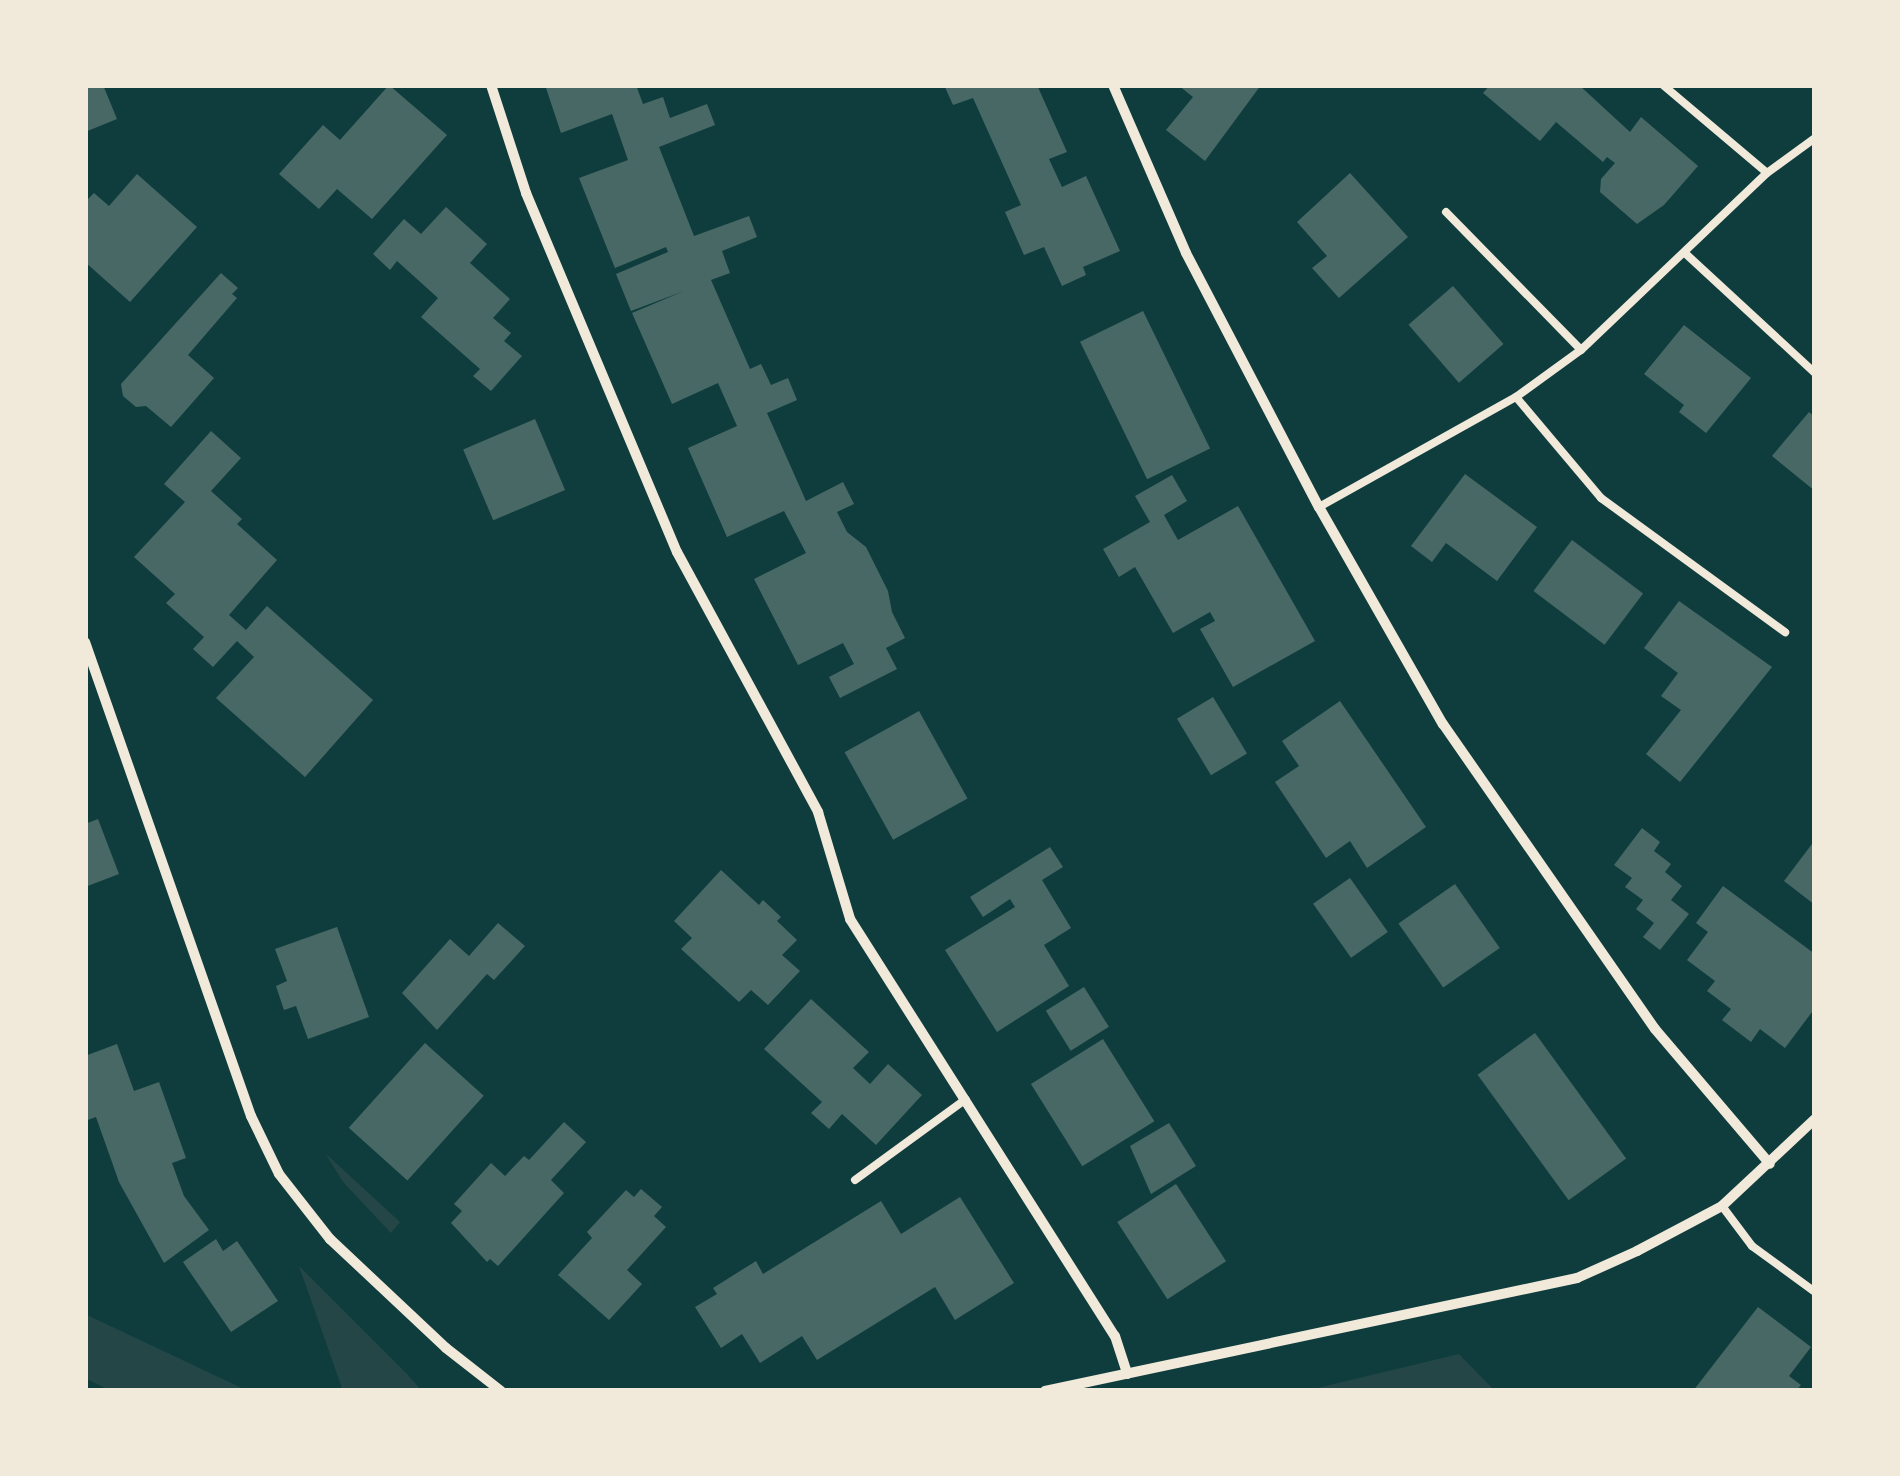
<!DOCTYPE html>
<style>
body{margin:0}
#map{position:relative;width:1900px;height:1476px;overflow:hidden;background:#0f3d3e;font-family:"Source Sans 3",sans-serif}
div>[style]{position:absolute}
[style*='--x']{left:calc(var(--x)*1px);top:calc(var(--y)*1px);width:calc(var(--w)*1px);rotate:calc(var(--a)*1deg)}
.green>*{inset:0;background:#244646}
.building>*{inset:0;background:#486865;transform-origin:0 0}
.service>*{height:8px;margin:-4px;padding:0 4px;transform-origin:4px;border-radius:4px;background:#f1e9da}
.minor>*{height:10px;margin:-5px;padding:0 5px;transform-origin:5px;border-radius:5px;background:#f1e9da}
span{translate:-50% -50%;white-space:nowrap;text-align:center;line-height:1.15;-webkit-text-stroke:8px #f1e9da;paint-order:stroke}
.frame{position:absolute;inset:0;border:88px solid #f1e9da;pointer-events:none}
</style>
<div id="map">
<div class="green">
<i style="clip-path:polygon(325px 1153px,400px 1222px,391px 1233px,343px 1182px)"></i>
<i style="clip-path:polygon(299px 1266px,407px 1374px,422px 1391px,343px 1391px)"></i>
<i style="clip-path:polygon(85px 1314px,248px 1391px,111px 1391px,85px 1378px)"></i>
<i style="clip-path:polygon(1459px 1354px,1495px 1391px,1305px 1391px)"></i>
</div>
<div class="building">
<i style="clip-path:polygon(85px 85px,103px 85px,117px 119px,85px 132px)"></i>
<i style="clip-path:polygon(389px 85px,447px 135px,372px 219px,337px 189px,319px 209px,279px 174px,323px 125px,340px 140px)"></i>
<i style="clip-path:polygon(545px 85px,636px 85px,643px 104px,663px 97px,670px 118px,707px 104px,715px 125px,659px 147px,694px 236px,749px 216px,757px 237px,722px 251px,730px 273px,711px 280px,750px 369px,761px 364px,771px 385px,788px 378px,797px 400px,767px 413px,806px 501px,843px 482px,854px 504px,837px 512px,847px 532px,866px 547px,888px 591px,892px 612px,905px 638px,886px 648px,897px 669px,840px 698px,829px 677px,854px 664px,843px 643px,798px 665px,754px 579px,806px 553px,784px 511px,727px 537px,688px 448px,737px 426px,718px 383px,672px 404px,632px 313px,684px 291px,631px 311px,616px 274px,668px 252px,666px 247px,615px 268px,579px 178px,628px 160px,612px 114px,561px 133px)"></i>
<i style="clip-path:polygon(944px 85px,1037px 85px,1067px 152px,1049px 159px,1062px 187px,1086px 176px,1120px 251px,1083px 267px,1086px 275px,1062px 286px,1044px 247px,1024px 255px,1005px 212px,1021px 205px,973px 98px,953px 105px)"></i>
<i style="clip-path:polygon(1178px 85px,1261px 85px,1205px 161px,1166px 130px,1193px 97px)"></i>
<i style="clip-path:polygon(1490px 85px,1579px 85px,1630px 132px,1641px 117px,1698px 166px,1664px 205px,1637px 224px,1600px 192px,1601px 179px,1615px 163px,1607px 157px,1603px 162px,1556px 122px,1540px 141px,1483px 93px)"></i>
<i style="clip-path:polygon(1350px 173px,1408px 237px,1339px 298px,1312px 268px,1327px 256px,1297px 222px)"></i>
<i style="clip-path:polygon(137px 174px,197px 227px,130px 302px,85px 262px,85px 202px,94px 193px,109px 206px)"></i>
<i style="clip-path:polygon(446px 207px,487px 244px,470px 263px,510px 299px,493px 318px,511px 333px,504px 341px,522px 356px,491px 391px,473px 376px,480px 369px,421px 317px,438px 298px,397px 261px,390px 270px,373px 254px,404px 219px,421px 234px)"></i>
<i style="clip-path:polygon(221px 273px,238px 288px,232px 294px,237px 298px,188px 355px,214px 378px,171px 427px,146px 406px,136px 407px,123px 396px,121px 384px)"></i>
<i style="left:1453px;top:286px;width:77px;height:59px;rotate:49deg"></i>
<i style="left:1143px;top:311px;width:153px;height:70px;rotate:64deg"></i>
<i style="clip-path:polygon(1684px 325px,1751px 378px,1706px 433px,1679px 412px,1684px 405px,1644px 374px)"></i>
<i style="clip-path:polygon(1809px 412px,1815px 417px,1815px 491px,1772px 456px)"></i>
<i style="left:535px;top:419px;width:77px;height:78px;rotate:67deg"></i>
<i style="clip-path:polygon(211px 431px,241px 458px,211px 491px,242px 519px,237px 524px,277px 560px,229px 615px,246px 630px,267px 606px,373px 700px,305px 777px,216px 698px,254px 657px,237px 641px,213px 667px,193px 649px,204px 637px,166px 603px,175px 594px,134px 557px,185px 502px,164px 484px)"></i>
<i style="clip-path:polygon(1465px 474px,1537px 527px,1497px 581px,1446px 543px,1432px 562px,1411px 546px)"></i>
<i style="clip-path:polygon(1172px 475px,1187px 501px,1164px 515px,1178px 540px,1238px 506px,1315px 641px,1233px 687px,1200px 629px,1215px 621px,1210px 612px,1173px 633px,1135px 567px,1119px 577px,1103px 549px,1150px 522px,1135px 496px)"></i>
<i style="left:1572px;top:540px;width:89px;height:64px;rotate:37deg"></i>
<i style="clip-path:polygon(1679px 601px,1772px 667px,1680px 782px,1646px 754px,1681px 710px,1661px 696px,1678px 673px,1644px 648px)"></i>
<i style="left:1213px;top:697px;width:66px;height:42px;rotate:59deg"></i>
<i style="clip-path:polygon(1340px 701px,1426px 827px,1367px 868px,1350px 841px,1326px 858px,1275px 782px,1299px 766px,1282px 741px)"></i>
<i style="left:919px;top:711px;width:100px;height:85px;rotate:61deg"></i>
<i style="clip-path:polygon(98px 819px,119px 874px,85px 887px,85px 824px)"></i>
<i style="clip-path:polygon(1642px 828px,1660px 842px,1654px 851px,1671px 864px,1665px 872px,1682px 886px,1671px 900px,1689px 914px,1660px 950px,1643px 937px,1654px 923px,1636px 909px,1643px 900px,1625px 887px,1632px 878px,1614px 865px)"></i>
<i style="clip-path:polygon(1815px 840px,1815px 905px,1784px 881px)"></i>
<i style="clip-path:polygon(1050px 847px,1063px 867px,1042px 880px,1071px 928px,1044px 945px,1069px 986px,997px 1032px,945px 950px,1015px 907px,1010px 899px,983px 917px,970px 897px)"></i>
<i style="clip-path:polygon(721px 870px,759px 905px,763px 900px,781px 917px,777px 921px,797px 940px,782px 955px,800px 971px,768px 1005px,751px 990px,739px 1002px,681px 949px,692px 938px,674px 921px)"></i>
<i style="left:1350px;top:878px;width:66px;height:45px;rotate:55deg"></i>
<i style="left:1455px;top:884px;width:78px;height:69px;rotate:55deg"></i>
<i style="clip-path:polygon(1723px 886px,1815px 954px,1815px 1008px,1785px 1048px,1760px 1029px,1751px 1042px,1722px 1020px,1731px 1009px,1707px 991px,1715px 981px,1687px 960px,1708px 932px,1696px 923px)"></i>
<i style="clip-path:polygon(498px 923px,525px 946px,494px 980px,487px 974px,437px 1030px,402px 993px,450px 939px,469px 956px)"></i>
<i style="clip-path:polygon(337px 927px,369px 1017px,308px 1039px,296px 1006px,284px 1010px,276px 986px,287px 981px,275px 949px)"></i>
<i style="left:1084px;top:987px;width:47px;height:45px;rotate:58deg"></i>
<i style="clip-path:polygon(811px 999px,869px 1052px,853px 1068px,870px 1084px,888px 1064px,922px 1095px,876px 1145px,842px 1114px,829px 1129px,811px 1113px,822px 1102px,764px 1049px)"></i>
<i style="left:1535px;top:1033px;width:155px;height:71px;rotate:54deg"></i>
<i style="left:1103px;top:1039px;width:97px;height:85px;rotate:58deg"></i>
<i style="left:425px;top:1043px;width:79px;height:114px;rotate:42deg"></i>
<i style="clip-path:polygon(117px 1044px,134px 1091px,159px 1082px,186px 1158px,172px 1163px,184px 1196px,209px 1230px,164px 1263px,119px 1182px,96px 1117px,85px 1121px,85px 1056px)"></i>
<i style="clip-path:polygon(564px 1122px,586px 1142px,551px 1180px,564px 1193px,498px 1266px,490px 1259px,487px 1262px,451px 1223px,462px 1211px,454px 1204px,491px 1163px,505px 1176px,524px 1156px,529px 1160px)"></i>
<i style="clip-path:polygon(1169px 1123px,1196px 1166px,1151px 1194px,1130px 1146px)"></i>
<i style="left:1176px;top:1184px;width:92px;height:70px;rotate:57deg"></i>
<i style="clip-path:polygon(641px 1189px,662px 1207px,654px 1216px,666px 1227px,627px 1270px,642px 1284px,609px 1320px,558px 1275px,592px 1238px,587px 1232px,626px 1190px,634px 1197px)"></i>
<i style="clip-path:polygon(960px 1197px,1014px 1283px,955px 1320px,935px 1287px,817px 1360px,802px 1336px,760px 1363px,742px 1334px,721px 1348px,695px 1307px,717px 1294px,713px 1288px,756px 1261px,763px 1274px,881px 1201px,901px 1234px)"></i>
<i style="clip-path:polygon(216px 1239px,223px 1251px,237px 1241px,278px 1301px,231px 1332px,183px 1262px)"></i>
<i style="clip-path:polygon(1758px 1307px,1811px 1347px,1789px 1376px,1801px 1385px,1796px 1391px,1693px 1391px)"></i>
</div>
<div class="service">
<i style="--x:1663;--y:85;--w:136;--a:40.2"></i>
<i style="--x:1446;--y:212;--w:193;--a:45.6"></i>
<i style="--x:1686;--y:254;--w:176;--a:42.7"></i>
<i style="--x:1516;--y:397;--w:132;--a:49.9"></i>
<i style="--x:1601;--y:498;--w:228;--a:36.1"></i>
<i style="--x:1319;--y:507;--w:226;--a:-29.2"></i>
<i style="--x:1516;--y:397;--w:80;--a:-35.9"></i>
<i style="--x:1581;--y:350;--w:257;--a:-43.6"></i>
<i style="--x:1767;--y:173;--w:59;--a:-36.1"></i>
<i style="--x:855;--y:1180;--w:137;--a:-36.1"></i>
<i style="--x:1722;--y:1206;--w:50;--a:53.1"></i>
<i style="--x:1752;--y:1246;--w:78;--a:36.1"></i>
</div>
<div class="minor">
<i style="--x:491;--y:85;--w:114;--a:72"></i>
<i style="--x:526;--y:193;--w:389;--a:67.2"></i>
<i style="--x:677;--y:552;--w:296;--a:61.5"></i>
<i style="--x:818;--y:812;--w:112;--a:73.3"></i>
<i style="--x:850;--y:919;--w:494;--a:57.6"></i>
<i style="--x:1115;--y:1336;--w:40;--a:72"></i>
<i style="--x:1113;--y:85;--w:183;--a:66.5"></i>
<i style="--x:1186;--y:253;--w:287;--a:62.4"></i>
<i style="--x:1319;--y:507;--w:250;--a:60.3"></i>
<i style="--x:1443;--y:724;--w:371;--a:55.2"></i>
<i style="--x:1655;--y:1029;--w:177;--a:49.6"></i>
<i style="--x:85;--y:642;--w:502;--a:70.7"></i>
<i style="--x:251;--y:1116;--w:64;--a:64.2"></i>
<i style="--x:279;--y:1174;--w:83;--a:51.9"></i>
<i style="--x:330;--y:1239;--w:159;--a:43.2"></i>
<i style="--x:446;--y:1348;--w:70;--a:38"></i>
<i style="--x:1045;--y:1391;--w:544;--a:-11.99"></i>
<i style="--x:1577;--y:1278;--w:66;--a:-24.2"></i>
<i style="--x:1637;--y:1251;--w:96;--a:-27.9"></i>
<i style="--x:1722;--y:1206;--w:127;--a:-43.1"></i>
</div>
<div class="frame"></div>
</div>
